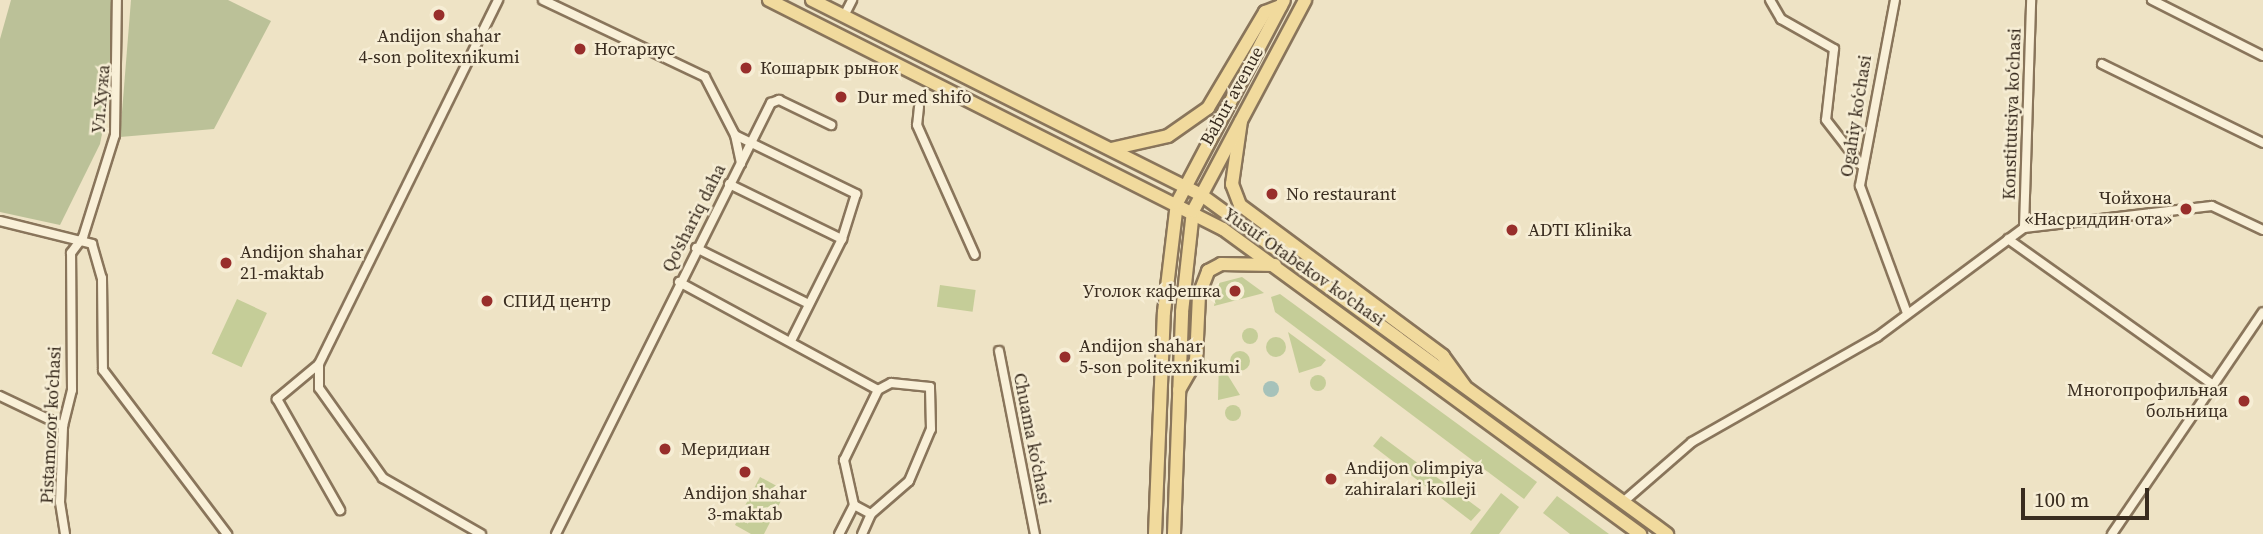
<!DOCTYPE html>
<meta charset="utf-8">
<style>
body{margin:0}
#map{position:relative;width:2263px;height:534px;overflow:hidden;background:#eee3c5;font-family:"Source Serif 4",serif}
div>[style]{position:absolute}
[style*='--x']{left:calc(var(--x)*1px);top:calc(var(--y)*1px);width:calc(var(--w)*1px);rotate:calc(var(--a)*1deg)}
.green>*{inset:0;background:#c5cd98;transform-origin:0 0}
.round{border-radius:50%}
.cemetery>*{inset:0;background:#bbc198}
.water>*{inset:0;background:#a6c2ba}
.roads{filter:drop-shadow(2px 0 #89755b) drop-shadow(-2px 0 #89755b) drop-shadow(0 2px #89755b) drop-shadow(0 -2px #89755b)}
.minor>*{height:8px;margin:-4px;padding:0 4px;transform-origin:4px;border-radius:4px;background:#f9f0d8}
.primary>*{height:12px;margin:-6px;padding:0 6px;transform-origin:6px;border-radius:6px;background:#f1da9d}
.dots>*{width:19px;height:19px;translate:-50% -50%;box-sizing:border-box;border:4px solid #f6edd4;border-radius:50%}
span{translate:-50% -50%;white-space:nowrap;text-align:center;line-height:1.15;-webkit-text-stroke:5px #f6edd4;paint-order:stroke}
.poi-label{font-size:18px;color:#392c1f}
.left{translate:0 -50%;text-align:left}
.right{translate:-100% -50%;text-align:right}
.street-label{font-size:18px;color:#392c1f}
.scale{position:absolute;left:2021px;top:488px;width:128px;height:32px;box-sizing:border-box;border:4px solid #392c1f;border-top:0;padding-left:9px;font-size:21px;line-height:24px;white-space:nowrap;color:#392c1f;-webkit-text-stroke:5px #f6edd4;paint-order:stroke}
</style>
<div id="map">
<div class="green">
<i style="clip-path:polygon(1242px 277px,1264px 293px,1214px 306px,1219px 283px)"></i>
<i style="left:940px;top:285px;width:36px;height:22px;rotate:8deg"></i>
<i style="clip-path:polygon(1280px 294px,1537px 482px,1524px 499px,1275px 312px,1271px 297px)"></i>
<i style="left:237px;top:299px;width:33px;height:60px;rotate:25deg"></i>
<i class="round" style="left:1242px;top:328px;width:16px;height:16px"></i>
<i style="clip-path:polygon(1288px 332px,1326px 360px,1321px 366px,1299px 373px)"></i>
<i class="round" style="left:1266px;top:337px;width:20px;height:20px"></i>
<i class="round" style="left:1230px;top:351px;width:20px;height:20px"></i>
<i style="clip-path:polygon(1219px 361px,1240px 395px,1218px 400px)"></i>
<i class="round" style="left:1310px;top:375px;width:16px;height:16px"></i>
<i class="round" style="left:1225px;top:405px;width:16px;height:16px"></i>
<i style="clip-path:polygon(1381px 436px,1481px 510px,1471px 521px,1373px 446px)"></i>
<i style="clip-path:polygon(760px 477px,786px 491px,764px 534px,751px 534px,735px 525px)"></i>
<i style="clip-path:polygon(1501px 493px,1519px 507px,1499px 534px,1470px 534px)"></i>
<i style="clip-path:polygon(1557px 496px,1609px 534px,1570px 534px,1543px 513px)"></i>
</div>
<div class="cemetery">
<i style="clip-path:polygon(11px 0,111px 0,116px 64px,100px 144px,60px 225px,0 212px,0 39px)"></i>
<i style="clip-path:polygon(131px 0,228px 0,271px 21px,214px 129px,120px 137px)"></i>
</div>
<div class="water">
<i class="round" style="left:1263px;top:381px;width:16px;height:16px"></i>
</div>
<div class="roads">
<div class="minor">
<i style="--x:543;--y:0;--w:179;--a:25.4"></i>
<i style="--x:705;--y:77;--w:65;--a:62.7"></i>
<i style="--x:735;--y:135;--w:29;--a:78"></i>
<i style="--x:1770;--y:0;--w:22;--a:60"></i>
<i style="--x:1781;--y:19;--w:61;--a:29.5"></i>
<i style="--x:1834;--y:49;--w:71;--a:96.4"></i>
<i style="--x:1826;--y:120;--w:57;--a:52.1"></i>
<i style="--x:1895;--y:0;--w:189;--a:100.7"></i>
<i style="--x:1860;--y:186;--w:135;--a:69.7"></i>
<i style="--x:2152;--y:0;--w:124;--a:26.8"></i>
<i style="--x:844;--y:16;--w:18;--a:-63"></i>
<i style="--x:2102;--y:64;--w:179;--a:26.1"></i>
<i style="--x:919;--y:107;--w:18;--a:96"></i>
<i style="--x:917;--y:125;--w:142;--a:66"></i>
<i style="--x:735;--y:135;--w:135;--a:26"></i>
<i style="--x:856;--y:194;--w:47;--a:107.3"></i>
<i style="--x:842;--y:239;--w:112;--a:116.6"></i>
<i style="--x:729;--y:184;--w:126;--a:26"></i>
<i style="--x:0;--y:221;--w:95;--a:14"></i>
<i style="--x:92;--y:244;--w:35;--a:74"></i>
<i style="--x:102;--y:278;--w:92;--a:89.4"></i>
<i style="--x:103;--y:370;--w:206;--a:52.9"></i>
<i style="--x:2024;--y:228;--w:228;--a:-88.2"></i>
<i style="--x:2008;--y:239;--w:250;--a:35.4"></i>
<i style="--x:696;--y:248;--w:126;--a:26.4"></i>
<i style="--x:679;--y:282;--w:226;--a:28.5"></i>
<i style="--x:878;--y:390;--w:78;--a:115.9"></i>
<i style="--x:844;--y:460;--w:46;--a:77.5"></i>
<i style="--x:854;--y:505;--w:33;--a:117"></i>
<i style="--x:999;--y:351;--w:187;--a:78.9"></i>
<i style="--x:319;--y:364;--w:55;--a:140.2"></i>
<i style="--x:277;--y:399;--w:128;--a:60.4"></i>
<i style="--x:0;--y:396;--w:70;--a:25.5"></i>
<i style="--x:1623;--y:502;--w:91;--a:-41"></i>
<i style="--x:1692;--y:442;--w:213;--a:-29.6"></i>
<i style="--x:1877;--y:337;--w:183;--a:-36.6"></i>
<i style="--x:2024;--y:228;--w:189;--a:-6.7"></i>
<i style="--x:2212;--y:206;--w:56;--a:25.2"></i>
<i style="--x:854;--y:505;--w:19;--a:28"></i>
<i style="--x:871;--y:514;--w:22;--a:114"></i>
<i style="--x:871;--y:514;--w:50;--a:-41"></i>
<i style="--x:909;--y:481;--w:56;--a:-67.1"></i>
<i style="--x:931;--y:429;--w:42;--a:-91.4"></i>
<i style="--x:930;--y:387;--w:39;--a:-174"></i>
<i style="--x:891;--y:383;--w:15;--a:152"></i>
<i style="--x:65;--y:534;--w:32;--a:-99"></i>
<i style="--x:60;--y:502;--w:76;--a:-87.7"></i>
<i style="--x:63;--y:426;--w:37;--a:-76"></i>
<i style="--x:72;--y:390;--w:137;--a:-90.4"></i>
<i style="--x:71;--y:253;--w:20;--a:-53"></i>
<i style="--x:83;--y:237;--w:107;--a:-72.6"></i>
<i style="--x:115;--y:135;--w:135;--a:-89.2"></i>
<i style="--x:481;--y:534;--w:113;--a:-150.3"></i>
<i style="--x:383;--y:478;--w:110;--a:-125.4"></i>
<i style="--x:319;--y:388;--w:24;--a:-90"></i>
<i style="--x:319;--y:364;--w:406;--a:-63.8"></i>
<i style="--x:556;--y:534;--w:482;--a:-63.5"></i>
<i style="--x:771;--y:103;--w:9;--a:-21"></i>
<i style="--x:779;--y:100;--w:58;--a:25.7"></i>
<i style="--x:2112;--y:534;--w:268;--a:-55.8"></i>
</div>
<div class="primary">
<i style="--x:769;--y:0;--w:508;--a:26.77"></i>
<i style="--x:1223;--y:229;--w:517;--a:36.18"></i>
<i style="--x:812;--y:0;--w:434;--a:26.6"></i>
<i style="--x:1200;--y:194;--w:578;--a:36.06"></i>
<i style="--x:1241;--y:121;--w:64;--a:98.1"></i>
<i style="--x:1232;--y:184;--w:22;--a:69"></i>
<i style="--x:1240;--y:205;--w:253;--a:36.6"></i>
<i style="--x:1443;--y:356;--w:37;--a:54"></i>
<i style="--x:1111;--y:149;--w:58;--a:-12.8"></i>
<i style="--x:1168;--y:136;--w:49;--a:-35"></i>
<i style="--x:1208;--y:108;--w:112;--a:-59.3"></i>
<i style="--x:1265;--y:12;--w:17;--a:-21"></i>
<i style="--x:1179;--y:390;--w:34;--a:-60"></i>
<i style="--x:1196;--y:361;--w:66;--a:-87.4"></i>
<i style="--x:1199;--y:295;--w:26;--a:-69"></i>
<i style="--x:1208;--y:271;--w:15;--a:-28"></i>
<i style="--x:1221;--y:264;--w:54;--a:1.1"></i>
<i style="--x:1155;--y:534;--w:222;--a:-87.7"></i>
<i style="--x:1164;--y:312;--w:110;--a:-83.2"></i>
<i style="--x:1177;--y:203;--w:229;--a:-62.2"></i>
<i style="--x:1174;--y:534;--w:222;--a:-87.9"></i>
<i style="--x:1182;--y:312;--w:102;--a:-83.8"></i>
<i style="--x:1193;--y:211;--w:239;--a:-62"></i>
</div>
</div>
<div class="dots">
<i style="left:439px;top:15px;background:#982e2b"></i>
<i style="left:580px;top:49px;background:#982e2b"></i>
<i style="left:746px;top:68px;background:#982e2b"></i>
<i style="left:841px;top:97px;background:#982e2b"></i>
<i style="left:1272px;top:194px;background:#982e2b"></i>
<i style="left:2186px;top:209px;background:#982e2b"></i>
<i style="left:1512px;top:230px;background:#982e2b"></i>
<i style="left:226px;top:263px;background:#982e2b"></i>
<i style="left:1235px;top:291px;background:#982e2b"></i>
<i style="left:487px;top:301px;background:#982e2b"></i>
<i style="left:1065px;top:357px;background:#982e2b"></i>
<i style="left:2244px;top:401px;background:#982e2b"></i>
<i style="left:665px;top:449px;background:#982e2b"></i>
<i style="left:745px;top:472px;background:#982e2b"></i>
<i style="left:1331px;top:479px;background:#982e2b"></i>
</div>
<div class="poi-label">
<span style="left:439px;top:47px">Andijon shahar<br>4-son politexnikumi</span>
<span class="left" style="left:594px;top:49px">Нотариус</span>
<span class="left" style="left:760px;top:68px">Кошарык рынок</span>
<span class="left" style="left:857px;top:97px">Dur med shifo</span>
<span class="left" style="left:1286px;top:194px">No restaurant</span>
<span class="right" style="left:2172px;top:209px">Чойхона<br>«Насриддин ота»</span>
<span class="left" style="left:1528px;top:230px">ADTI Klinika</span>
<span class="left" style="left:240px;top:263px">Andijon shahar<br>21-maktab</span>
<span class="right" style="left:1221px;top:291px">Уголок кафешка</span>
<span class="left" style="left:503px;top:301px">СПИД центр</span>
<span class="left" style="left:1079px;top:357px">Andijon shahar<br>5-son politexnikumi</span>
<span class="right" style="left:2228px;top:401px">Многопрофильная<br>больница</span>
<span class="left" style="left:681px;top:449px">Меридиан</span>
<span class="left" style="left:1345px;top:479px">Andijon olimpiya<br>zahiralari kolleji</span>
<span style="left:745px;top:504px">Andijon shahar<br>3-maktab</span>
</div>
<div class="street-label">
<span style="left:1232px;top:96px;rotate:-61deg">Babur avenue</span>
<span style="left:101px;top:99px;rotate:-85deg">Ул.Хужа</span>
<span style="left:2012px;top:114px;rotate:-88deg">Konstitutsiya koʻchasi</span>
<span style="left:1856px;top:116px;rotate:-81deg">Ogahiy koʻchasi</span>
<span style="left:694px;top:218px;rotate:-63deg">Qo'shariq daha</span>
<span style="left:1304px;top:267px;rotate:35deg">Yusuf Otabekov ko'chasi</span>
<span style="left:51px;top:425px;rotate:-87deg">Pistamozor koʻchasi</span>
<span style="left:1032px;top:439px;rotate:79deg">Chuama koʻchasi</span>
</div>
<div class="scale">100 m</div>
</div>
